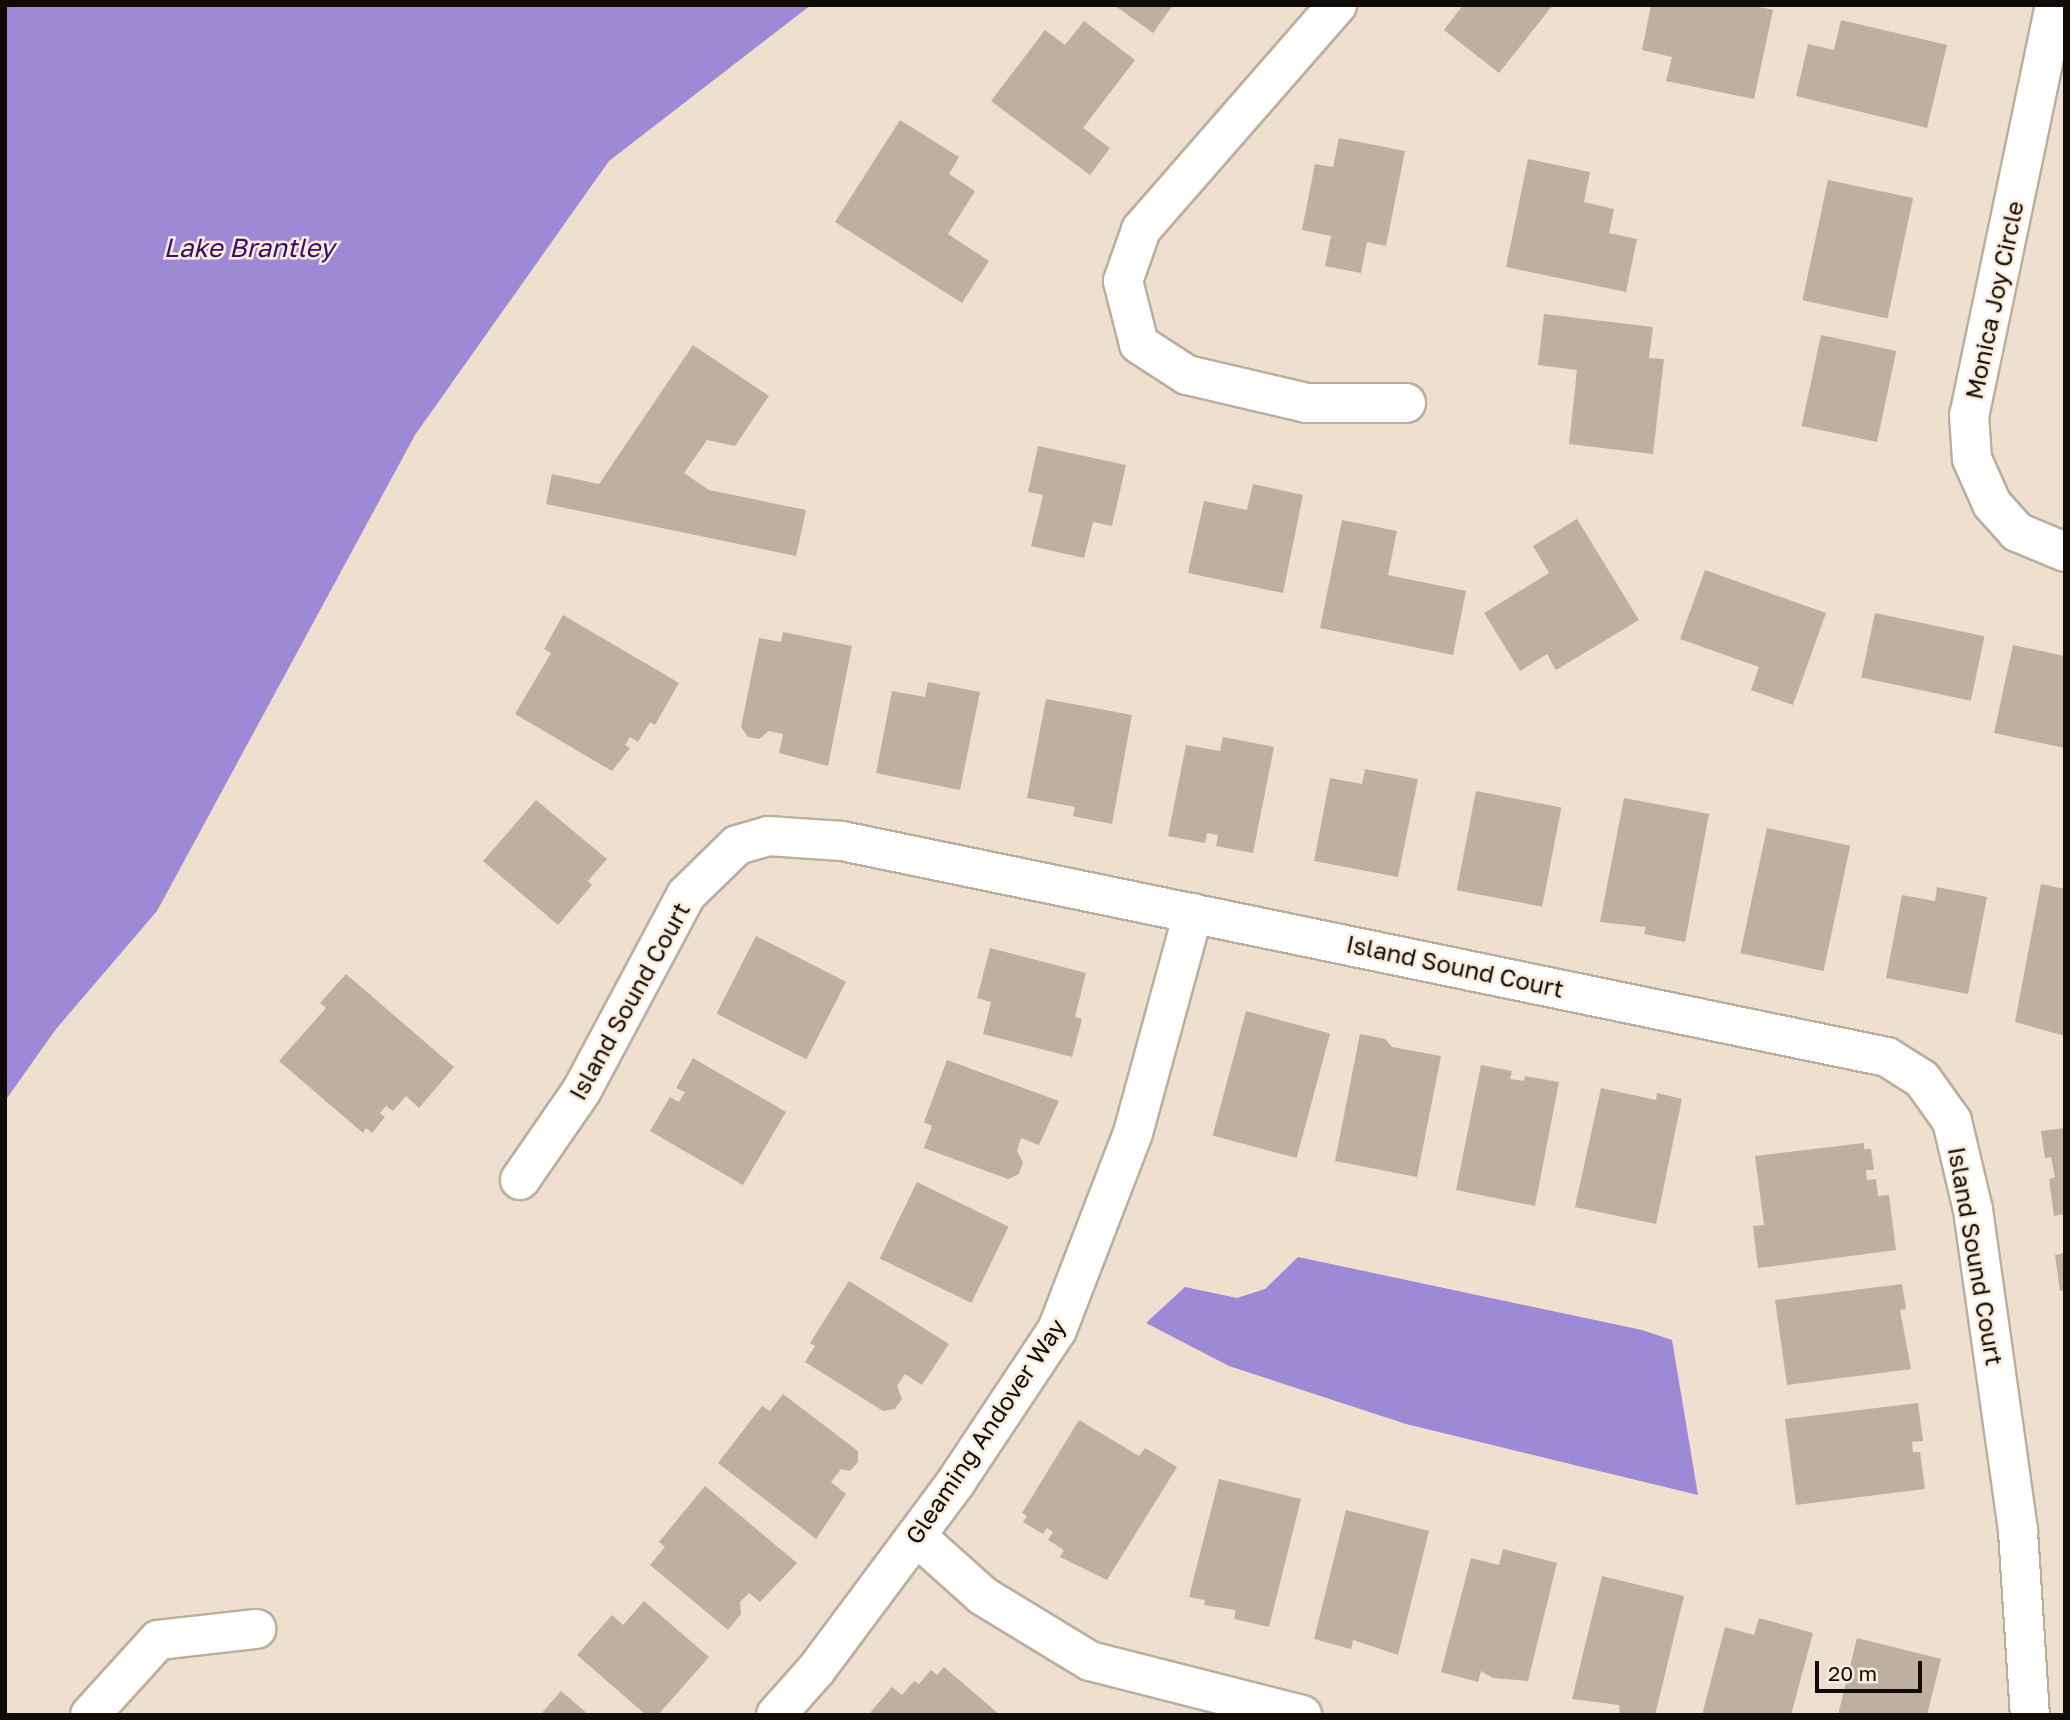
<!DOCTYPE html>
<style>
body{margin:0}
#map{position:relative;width:2070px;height:1720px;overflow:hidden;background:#eedfce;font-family:"Golos Text",sans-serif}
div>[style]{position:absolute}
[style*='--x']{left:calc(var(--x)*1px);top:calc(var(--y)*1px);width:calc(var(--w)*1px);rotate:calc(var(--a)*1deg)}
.water>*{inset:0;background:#9d89d6}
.building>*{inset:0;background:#beb09f;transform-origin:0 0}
.roads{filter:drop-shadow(2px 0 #bcae9d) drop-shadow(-2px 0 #bcae9d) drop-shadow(0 2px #bcae9d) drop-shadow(0 -2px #bcae9d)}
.street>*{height:38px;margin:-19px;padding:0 19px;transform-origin:19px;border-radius:19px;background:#fff}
span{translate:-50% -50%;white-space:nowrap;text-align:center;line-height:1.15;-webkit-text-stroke:5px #fbecdb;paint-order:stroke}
.street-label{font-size:24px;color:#100b06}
.water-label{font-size:26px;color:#360e6a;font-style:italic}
.frame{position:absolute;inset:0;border:7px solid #100b06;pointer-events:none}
.scale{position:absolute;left:1815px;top:1661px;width:107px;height:32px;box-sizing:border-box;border:4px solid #100b06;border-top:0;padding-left:9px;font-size:21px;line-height:24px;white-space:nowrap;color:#100b06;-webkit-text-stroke:5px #fbecdb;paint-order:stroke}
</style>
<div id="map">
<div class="water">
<i style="clip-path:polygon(5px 5px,811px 5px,609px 161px,415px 435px,157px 911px,56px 1029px,5px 1101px)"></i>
<i style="clip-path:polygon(1298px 1257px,1642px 1330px,1672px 1340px,1698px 1495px,1406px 1424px,1229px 1366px,1146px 1323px,1185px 1287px,1237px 1298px,1265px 1289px)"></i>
</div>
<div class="building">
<i style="clip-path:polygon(1114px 5px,1173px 5px,1153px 33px)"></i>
<i style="clip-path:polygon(1463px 5px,1553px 5px,1499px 73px,1444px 30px)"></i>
<i style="clip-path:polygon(1651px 5px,1751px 5px,1773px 10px,1754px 99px,1666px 81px,1672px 57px,1642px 50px)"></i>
<i style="clip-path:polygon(1841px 20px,1947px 45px,1927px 128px,1796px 96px,1808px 44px,1834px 50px)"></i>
<i style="clip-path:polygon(1084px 21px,1135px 60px,1083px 128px,1110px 148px,1090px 175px,991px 101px,1045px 30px,1065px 45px)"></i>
<i style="clip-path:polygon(900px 120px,959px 157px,949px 174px,975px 191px,948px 234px,989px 261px,962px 303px,835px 222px)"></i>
<i style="clip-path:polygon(1339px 138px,1405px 151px,1386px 246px,1367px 242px,1361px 273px,1325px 266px,1331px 236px,1302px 230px,1315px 164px,1333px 167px)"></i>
<i style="clip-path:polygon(1528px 159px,1590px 172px,1584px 202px,1614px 209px,1609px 233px,1637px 239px,1626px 292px,1506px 267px)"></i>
<i style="left:1828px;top:180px;width:87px;height:123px;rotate:12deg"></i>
<i style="clip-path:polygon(1544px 314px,1653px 327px,1649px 358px,1664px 359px,1653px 454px,1569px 444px,1577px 370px,1538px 365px)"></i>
<i style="left:1821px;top:335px;width:77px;height:93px;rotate:12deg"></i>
<i style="clip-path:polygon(693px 345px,769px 396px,735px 446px,707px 440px,684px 473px,709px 490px,806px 510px,796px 556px,546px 504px,552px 474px,599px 484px)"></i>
<i style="clip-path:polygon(1038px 446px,1126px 465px,1112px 526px,1093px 522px,1084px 558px,1031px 546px,1043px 495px,1028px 492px)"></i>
<i style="clip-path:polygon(1253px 484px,1303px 495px,1283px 593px,1188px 573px,1204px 501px,1247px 510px)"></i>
<i style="clip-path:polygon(1577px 519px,1639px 620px,1556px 670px,1547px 654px,1520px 671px,1484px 613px,1549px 573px,1533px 546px)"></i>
<i style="clip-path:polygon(1342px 520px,1397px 531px,1388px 575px,1466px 591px,1453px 655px,1320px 628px)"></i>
<i style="clip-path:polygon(1705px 570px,1826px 613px,1793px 705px,1751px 690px,1759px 667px,1680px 639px)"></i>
<i style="left:1875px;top:613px;width:112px;height:66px;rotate:12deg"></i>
<i style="clip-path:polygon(563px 615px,679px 683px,655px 725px,650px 722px,638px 742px,630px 737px,625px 745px,630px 748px,612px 771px,515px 714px,551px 653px,544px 649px)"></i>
<i style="clip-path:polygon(783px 632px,852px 646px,828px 766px,779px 753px,783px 734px,769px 731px,759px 739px,748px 737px,741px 727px,759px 638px,781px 642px)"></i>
<i style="clip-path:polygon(2013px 645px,2065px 656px,2065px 748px,1994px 733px)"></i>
<i style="clip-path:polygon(928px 682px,980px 692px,960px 790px,876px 773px,892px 691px,925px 697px)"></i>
<i style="clip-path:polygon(1046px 699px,1132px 715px,1112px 824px,1073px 816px,1075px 807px,1027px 798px)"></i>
<i style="clip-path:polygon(1223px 737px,1274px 747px,1253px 853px,1216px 846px,1218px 835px,1207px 833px,1205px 843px,1168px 836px,1186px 745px,1220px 751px)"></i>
<i style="clip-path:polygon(1365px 769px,1418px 779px,1398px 877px,1314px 861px,1330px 778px,1362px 784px)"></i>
<i style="left:1476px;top:791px;width:87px;height:101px;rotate:11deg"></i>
<i style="clip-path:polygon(1624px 798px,1709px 814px,1685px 942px,1644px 934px,1646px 927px,1600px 922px)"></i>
<i style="clip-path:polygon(536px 800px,607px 859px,588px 881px,592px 885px,558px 925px,483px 861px)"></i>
<i style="left:1767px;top:828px;width:85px;height:128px;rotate:12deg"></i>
<i style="clip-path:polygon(2041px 884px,2065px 889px,2065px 1036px,2015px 1022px)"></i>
<i style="clip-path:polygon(1937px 887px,1987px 897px,1968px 994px,1886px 978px,1902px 895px,1935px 901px)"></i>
<i style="left:756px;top:936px;width:101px;height:87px;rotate:27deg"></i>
<i style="clip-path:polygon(990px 948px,1086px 973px,1075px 1017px,1082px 1019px,1072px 1057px,983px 1034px,991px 1002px,977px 998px)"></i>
<i style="clip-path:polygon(346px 974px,454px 1067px,419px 1108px,406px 1096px,393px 1111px,386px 1106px,380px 1113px,385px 1117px,372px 1133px,366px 1128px,363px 1133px,279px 1061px,326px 1008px,320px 1003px)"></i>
<i style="left:1246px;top:1011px;width:87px;height:129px;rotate:15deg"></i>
<i style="clip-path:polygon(1360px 1034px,1385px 1039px,1392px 1047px,1441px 1056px,1417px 1177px,1335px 1161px)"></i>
<i style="clip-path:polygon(693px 1058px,786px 1112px,743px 1185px,650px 1131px,670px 1097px,679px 1102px,685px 1092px,676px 1088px)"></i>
<i style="clip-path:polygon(947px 1060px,1059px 1101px,1039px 1145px,1021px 1138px,1017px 1151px,1023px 1162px,1019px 1174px,1008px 1179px,924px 1148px,932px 1126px,924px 1122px)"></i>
<i style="clip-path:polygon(1481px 1065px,1512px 1071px,1510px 1079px,1524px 1081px,1525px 1076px,1559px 1082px,1535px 1206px,1456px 1190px)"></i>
<i style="clip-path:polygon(1601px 1088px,1656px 1100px,1657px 1093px,1682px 1099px,1656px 1224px,1575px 1207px)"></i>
<i style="clip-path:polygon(2065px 1128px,2065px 1214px,2054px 1216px,2049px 1179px,2055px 1177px,2051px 1157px,2045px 1158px,2041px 1131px)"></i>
<i style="clip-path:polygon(1864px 1143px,1864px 1149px,1871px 1149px,1874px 1170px,1866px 1170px,1867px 1180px,1876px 1179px,1878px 1196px,1889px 1195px,1896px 1250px,1758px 1268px,1753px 1226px,1764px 1225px,1755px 1156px)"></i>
<i style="left:917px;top:1182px;width:102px;height:85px;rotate:26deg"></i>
<i style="clip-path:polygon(2065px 1253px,2065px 1290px,2060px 1291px,2055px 1255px)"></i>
<i style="clip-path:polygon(849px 1281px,949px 1344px,922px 1385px,905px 1374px,897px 1386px,902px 1399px,895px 1409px,883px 1411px,805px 1362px,815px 1346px,810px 1343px)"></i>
<i style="clip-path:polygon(1902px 1284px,1906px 1309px,1900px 1310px,1911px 1369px,1787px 1385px,1775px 1300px)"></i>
<i style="clip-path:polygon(783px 1394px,858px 1451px,858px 1462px,850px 1471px,841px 1469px,831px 1482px,846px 1494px,816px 1539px,718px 1463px,762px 1406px,770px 1411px)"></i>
<i style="clip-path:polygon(1918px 1403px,1923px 1441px,1912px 1442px,1913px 1452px,1920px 1452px,1925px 1489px,1796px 1505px,1785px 1419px)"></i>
<i style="clip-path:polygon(1079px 1420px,1139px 1456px,1145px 1448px,1177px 1467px,1107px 1580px,1060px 1557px,1064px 1550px,1048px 1540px,1053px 1532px,1047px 1528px,1043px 1534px,1023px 1522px,1027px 1516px,1022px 1513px)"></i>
<i style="clip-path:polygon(1219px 1479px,1301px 1499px,1269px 1627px,1234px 1619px,1236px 1610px,1204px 1605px,1205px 1600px,1189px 1597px)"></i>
<i style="clip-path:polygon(705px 1486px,797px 1563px,760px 1602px,749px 1593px,740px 1602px,741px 1614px,728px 1630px,650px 1565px,665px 1547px,659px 1542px)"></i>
<i style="clip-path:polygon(1346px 1510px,1429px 1531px,1398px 1655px,1353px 1640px,1351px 1649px,1314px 1639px)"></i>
<i style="clip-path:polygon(1503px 1549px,1557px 1563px,1528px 1681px,1493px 1678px,1481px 1671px,1478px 1682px,1441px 1672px,1471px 1558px,1499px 1565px)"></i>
<i style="clip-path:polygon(1602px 1576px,1684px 1596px,1655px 1715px,1620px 1715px,1619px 1705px,1572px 1699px)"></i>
<i style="clip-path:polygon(644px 1601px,709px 1657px,658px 1715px,646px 1715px,577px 1655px,612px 1615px,623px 1625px)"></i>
<i style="clip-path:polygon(1759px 1618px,1813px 1633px,1791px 1715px,1702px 1715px,1725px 1627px,1754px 1635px)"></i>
<i style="clip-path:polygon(1857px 1638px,1941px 1659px,1927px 1715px,1838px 1715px)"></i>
<i style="clip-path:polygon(944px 1667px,1000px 1715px,868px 1715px,892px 1687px,902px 1695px,914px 1681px,919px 1684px,931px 1670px,937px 1675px)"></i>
<i style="clip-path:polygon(561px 1691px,589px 1715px,540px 1715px)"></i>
</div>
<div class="roads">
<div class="street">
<i style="--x:1337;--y:5;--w:298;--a:131.1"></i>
<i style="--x:1141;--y:230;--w:54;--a:109.4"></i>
<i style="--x:1123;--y:281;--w:65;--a:75.7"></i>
<i style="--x:1139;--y:344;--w:57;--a:32.9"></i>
<i style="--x:1187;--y:375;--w:122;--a:13.2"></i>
<i style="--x:1306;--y:403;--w:100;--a:0"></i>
<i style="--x:2055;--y:5;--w:419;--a:101.8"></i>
<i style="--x:1969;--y:415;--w:44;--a:86.1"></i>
<i style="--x:1972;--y:459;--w:49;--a:66"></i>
<i style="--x:1992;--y:504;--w:38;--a:48"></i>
<i style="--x:2017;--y:532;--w:52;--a:22.6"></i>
<i style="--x:520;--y:1180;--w:109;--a:-55.4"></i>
<i style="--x:582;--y:1090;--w:221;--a:-61.9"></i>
<i style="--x:686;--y:895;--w:71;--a:-44.4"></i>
<i style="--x:737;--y:845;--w:32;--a:-16"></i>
<i style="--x:768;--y:836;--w:74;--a:3.9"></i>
<i style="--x:842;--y:841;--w:1067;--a:11.68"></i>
<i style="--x:1887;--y:1057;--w:41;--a:32.2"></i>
<i style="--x:1922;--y:1079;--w:52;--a:54.5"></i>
<i style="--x:1952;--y:1121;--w:91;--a:76.7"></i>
<i style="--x:1973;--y:1210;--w:324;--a:82"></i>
<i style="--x:2018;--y:1531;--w:184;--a:86.3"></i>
<i style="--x:916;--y:1536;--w:90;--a:41.8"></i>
<i style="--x:983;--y:1596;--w:125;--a:31.3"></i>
<i style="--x:1090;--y:1661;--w:219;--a:14.3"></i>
<i style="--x:90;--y:1715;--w:101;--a:-47.8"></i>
<i style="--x:158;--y:1640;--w:99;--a:-6.4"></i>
<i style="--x:776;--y:1715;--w:60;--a:-48.4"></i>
<i style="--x:816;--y:1670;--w:234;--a:-53.3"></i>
<i style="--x:956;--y:1482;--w:182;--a:-56.4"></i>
<i style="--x:1057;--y:1330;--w:211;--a:-68.9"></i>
<i style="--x:1133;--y:1133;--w:228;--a:-74.7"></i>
</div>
</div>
<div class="street-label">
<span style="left:1994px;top:300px;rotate:-78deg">Monica Joy Circle</span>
<span style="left:1455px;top:966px;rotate:12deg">Island Sound Court</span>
<span style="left:629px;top:1001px;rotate:-61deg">Island Sound Court</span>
<span style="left:1976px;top:1256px;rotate:80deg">Island Sound Court</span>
<span style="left:985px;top:1431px;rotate:-56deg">Gleaming Andover Way</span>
</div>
<div class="water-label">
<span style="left:249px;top:248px">Lake Brantley</span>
</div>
<div class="frame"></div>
<div class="scale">20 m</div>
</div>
